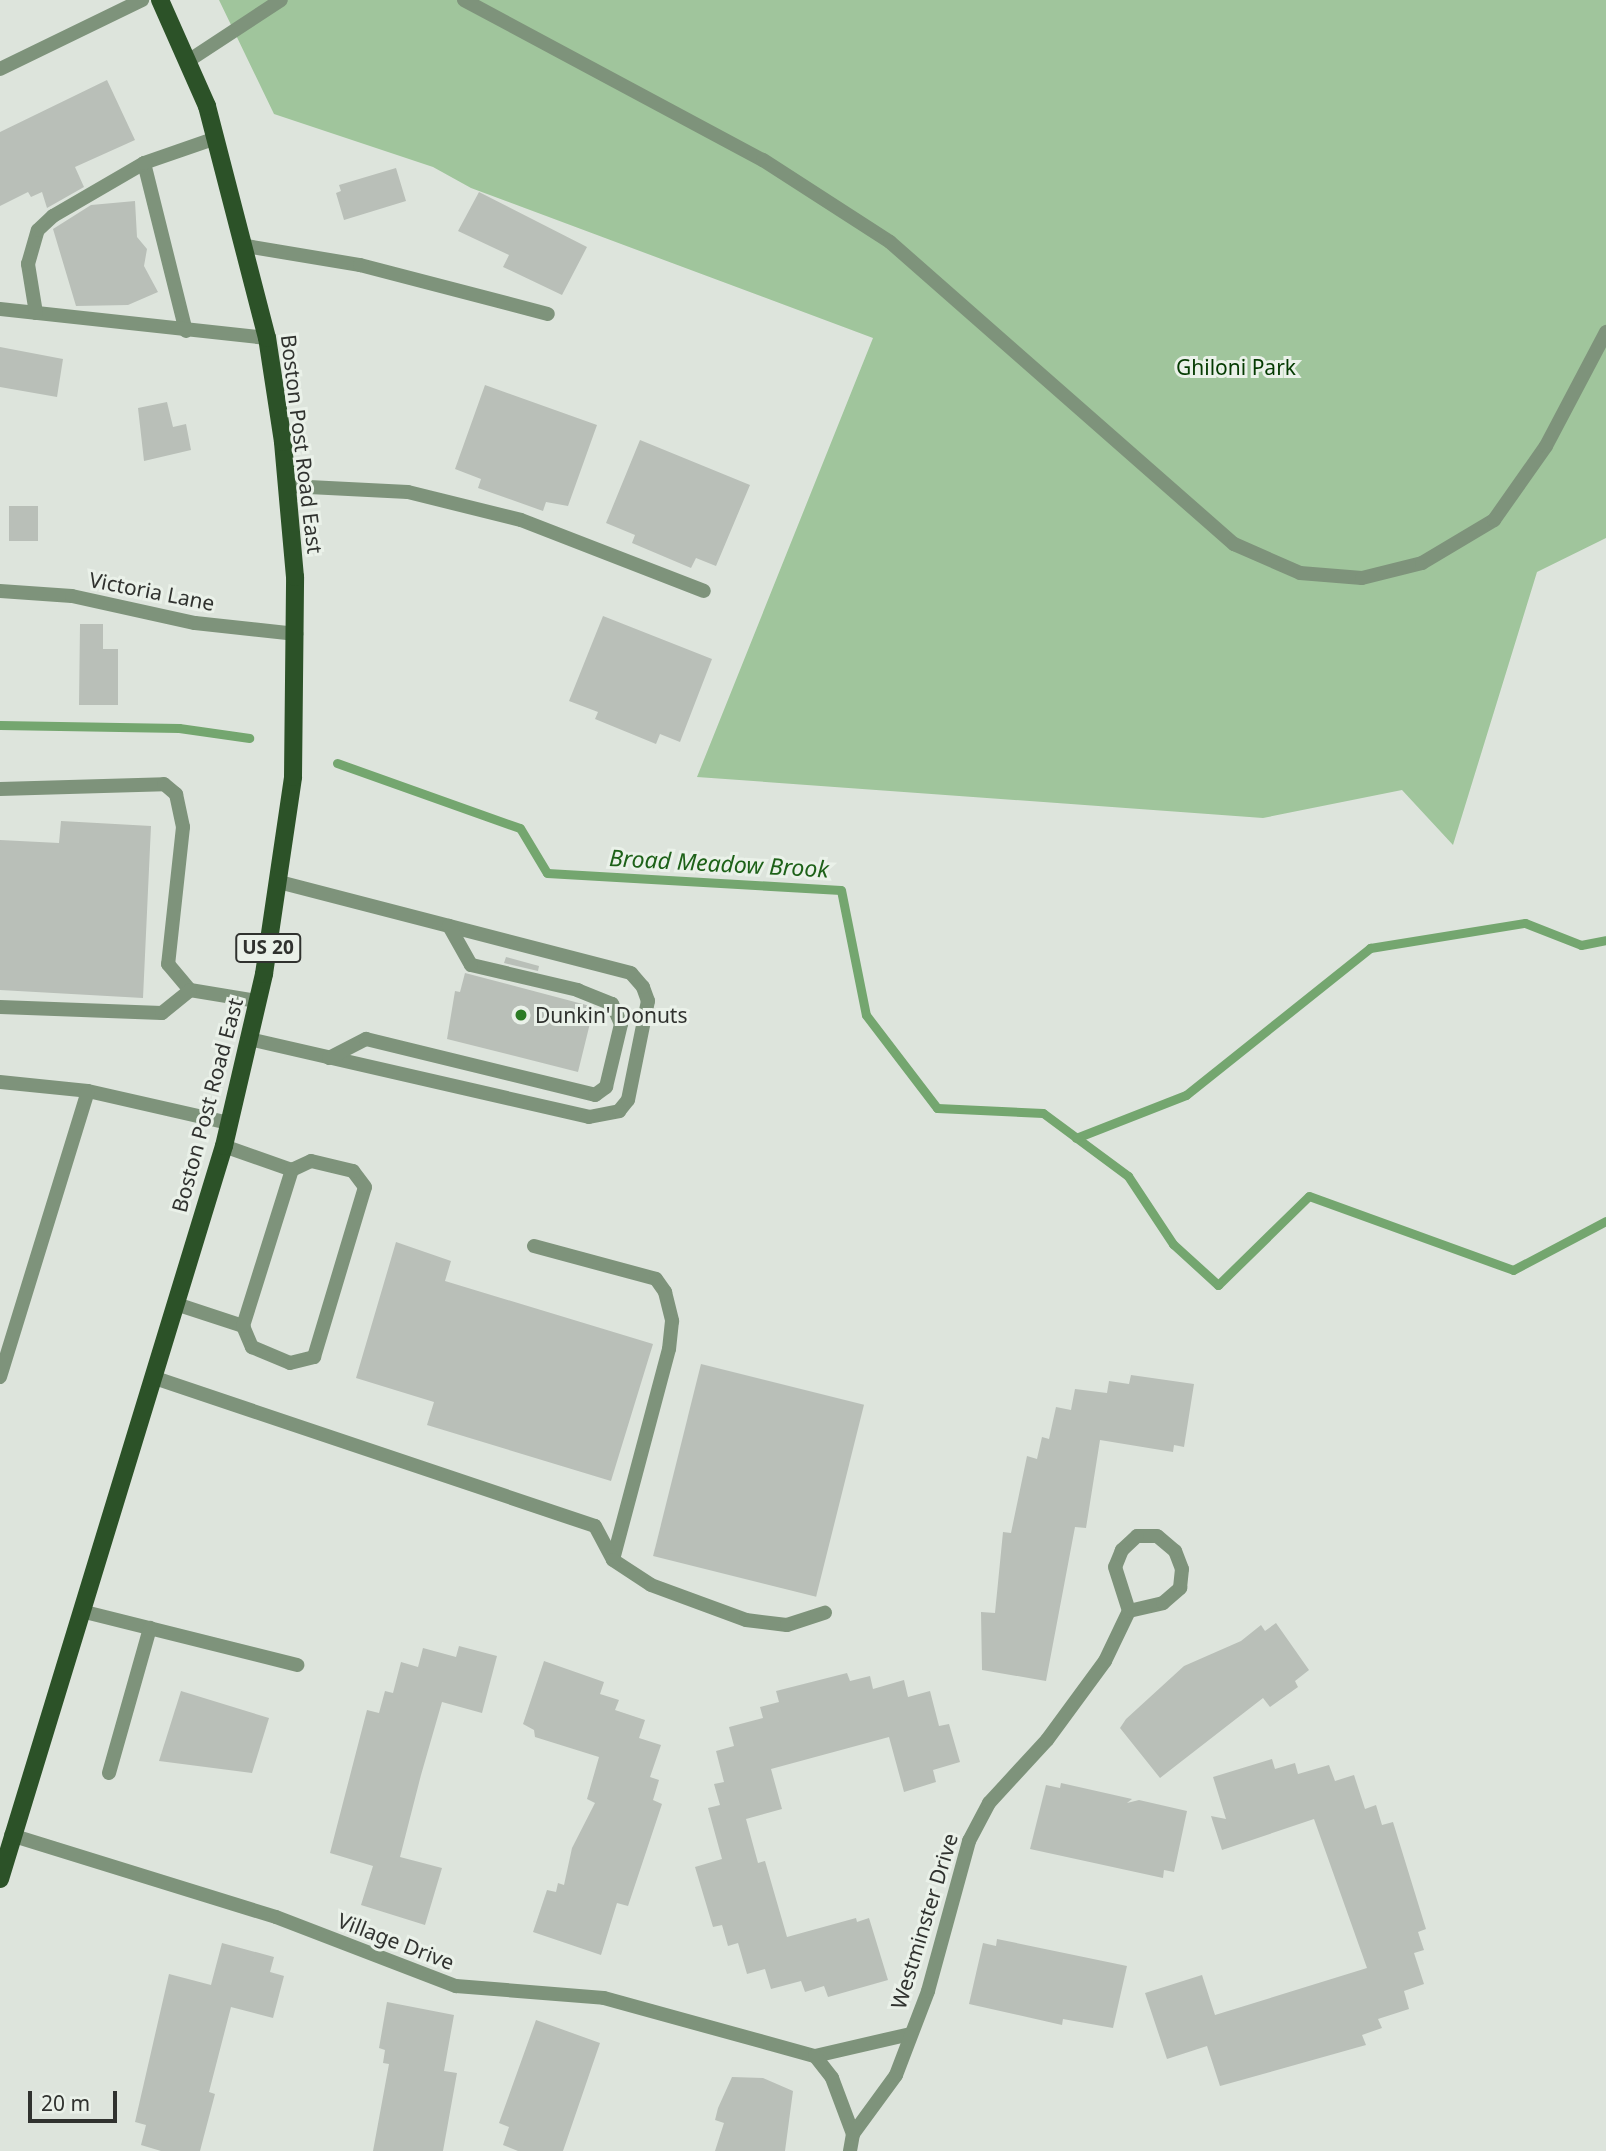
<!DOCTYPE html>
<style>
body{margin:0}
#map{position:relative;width:1606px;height:2151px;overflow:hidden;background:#dde4dc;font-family:"Noto Sans",sans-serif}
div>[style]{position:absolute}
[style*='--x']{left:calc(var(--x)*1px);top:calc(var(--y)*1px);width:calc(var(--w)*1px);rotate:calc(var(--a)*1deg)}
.green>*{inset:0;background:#a0c59c}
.stream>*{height:9px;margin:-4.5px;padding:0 4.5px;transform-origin:4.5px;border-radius:4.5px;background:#74a66f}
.building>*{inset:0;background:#b9bfb8;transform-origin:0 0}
.service>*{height:14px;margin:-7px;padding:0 7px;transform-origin:7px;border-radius:7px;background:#7e937b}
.minor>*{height:14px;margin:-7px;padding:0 7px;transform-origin:7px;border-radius:7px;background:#7e937b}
.primary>*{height:18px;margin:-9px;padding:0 9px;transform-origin:9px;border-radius:9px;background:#2c5228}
.dots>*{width:19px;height:19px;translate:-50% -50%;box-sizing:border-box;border:4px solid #eaf1e9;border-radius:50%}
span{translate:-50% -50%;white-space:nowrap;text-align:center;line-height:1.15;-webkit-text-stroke:6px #eaf1e9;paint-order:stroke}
.shield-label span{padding:2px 5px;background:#eaf1e9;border:2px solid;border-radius:5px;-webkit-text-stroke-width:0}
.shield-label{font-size:19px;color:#30322f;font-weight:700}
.park-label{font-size:21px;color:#043a01}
.street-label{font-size:21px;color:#30322f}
.poi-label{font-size:21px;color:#30322f}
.left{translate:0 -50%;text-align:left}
.water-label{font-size:23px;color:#1d6118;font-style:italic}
.scale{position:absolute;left:28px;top:2091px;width:89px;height:32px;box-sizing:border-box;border:4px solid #30322f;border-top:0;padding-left:9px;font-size:21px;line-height:24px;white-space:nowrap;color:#30322f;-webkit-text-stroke:5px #eaf1e9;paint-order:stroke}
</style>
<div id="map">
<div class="green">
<i style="clip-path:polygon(219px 0,1606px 0,1606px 538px,1537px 572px,1453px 845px,1402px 790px,1263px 818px,697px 777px,873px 338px,471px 188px,433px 167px,274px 114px)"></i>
</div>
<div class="stream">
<i style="--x:0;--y:725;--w:179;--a:1"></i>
<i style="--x:179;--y:728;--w:71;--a:8.1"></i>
<i style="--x:337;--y:763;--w:194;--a:19.6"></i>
<i style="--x:520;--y:828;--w:52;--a:59"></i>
<i style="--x:547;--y:873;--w:294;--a:3.3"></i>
<i style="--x:841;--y:890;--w:127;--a:78.7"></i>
<i style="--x:866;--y:1015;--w:117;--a:52.6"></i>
<i style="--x:937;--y:1108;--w:106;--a:2.7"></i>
<i style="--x:1043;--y:1113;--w:106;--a:36.5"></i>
<i style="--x:1128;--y:1176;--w:82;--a:56.5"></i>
<i style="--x:1173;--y:1244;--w:61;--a:42.3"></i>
<i style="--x:1218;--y:1285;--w:127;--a:-44.4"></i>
<i style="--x:1309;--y:1196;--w:217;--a:19.9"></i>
<i style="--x:1513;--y:1270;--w:105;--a:-27.8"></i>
<i style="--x:1076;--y:1138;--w:118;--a:-21.4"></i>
<i style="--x:1186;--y:1095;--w:236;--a:-38.6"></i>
<i style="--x:1370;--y:948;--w:157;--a:-9.2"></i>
<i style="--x:1525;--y:923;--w:60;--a:21.4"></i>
<i style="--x:1581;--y:945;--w:25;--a:-11"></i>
</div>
<div class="building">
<i style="clip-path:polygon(107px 80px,135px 140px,75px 167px,84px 187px,47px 208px,42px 192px,31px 197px,28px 192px,0 206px,0 132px)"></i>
<i style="clip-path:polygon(396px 168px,406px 201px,344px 220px,336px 193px,341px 191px,339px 185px)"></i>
<i style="clip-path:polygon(479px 192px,587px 247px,562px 295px,503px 267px,509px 255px,458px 231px)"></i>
<i style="clip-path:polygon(135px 201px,137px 237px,147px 249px,144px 266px,158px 292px,128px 305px,76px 306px,53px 229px,91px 205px)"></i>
<i style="clip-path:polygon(0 347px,63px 359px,57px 397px,0 387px)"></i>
<i style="clip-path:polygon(485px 385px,597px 425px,568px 506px,546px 502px,543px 511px,478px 488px,481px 479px,455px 469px)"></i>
<i style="clip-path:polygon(167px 402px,173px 427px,186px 424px,191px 450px,144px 461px,138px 408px)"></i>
<i style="clip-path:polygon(640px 440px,750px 485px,716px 566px,696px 558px,691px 568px,632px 543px,635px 535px,606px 523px)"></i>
<i style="left:9px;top:506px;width:29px;height:35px"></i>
<i style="clip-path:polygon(603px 616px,712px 659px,680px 742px,660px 734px,656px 744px,595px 719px,598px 712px,569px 701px)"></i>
<i style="clip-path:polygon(80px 624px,103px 624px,103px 649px,118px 649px,118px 705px,79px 705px)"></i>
<i style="clip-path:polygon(61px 821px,151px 826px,143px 998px,0 990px,0 840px,59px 843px)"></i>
<i style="clip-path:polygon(506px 957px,539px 966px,538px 971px,504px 963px)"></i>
<i style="clip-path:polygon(465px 973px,594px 1007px,578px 1072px,447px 1039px,455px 991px,460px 992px)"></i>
<i style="clip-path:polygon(396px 1242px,451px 1261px,445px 1281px,653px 1344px,611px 1481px,427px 1425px,434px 1402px,356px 1378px)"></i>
<i style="left:701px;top:1364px;width:168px;height:198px;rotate:14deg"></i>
<i style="clip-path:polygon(1131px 1375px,1194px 1384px,1184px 1447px,1174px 1445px,1173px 1452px,1100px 1440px,1086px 1528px,1075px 1527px,1046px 1681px,982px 1670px,981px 1612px,995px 1613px,1003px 1532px,1011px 1533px,1027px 1456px,1037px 1459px,1042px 1437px,1049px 1439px,1056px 1407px,1071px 1410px,1075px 1389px,1107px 1393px,1109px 1381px,1129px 1384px)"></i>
<i style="clip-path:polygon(1276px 1623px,1309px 1670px,1295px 1681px,1298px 1687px,1270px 1707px,1263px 1698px,1160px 1778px,1120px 1728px,1126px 1719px,1184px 1666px,1241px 1641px,1261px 1625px,1265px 1631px)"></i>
<i style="clip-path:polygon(459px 1646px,497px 1656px,482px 1713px,442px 1702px,421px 1775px,400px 1857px,442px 1868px,425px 1925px,361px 1905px,373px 1866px,330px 1853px,367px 1710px,379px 1713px,385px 1691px,393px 1693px,401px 1662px,418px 1667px,423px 1648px,456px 1657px)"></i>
<i style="clip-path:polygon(544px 1661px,604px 1682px,600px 1694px,619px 1700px,615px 1710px,645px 1720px,639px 1738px,661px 1745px,650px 1777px,659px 1780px,653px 1800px,662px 1804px,628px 1906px,617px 1903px,601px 1955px,533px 1932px,547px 1890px,556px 1892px,558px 1883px,564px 1885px,572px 1848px,595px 1803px,587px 1799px,599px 1757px,535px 1737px,534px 1730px,523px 1724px)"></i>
<i style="clip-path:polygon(847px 1673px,850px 1681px,870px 1676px,873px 1689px,904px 1680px,908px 1697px,930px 1691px,939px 1726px,949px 1724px,960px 1762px,933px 1770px,936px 1782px,904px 1792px,889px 1737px,771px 1769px,782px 1809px,746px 1819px,758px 1863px,765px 1861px,787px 1937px,856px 1918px,857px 1922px,869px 1918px,888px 1980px,828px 1997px,824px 1986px,805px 1992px,801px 1981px,771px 1989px,765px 1969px,747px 1974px,738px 1943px,728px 1946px,722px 1925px,713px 1927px,695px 1867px,722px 1859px,708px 1808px,720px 1805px,714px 1784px,724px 1782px,716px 1751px,734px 1746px,729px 1727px,763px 1718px,760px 1707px,779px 1702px,776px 1691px)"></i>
<i style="clip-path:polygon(181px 1691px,269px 1718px,252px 1773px,159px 1761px)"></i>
<i style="clip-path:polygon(1272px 1759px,1275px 1769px,1295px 1763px,1298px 1774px,1329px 1765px,1335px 1781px,1354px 1775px,1365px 1809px,1376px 1805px,1382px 1825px,1393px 1822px,1426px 1929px,1418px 1932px,1424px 1950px,1414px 1953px,1424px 1984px,1404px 1991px,1409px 2009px,1378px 2019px,1382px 2028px,1362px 2035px,1366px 2045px,1220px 2086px,1207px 2046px,1167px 2059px,1145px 1993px,1202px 1975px,1215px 2015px,1367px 1968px,1314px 1819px,1222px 1850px,1211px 1816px,1226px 1819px,1213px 1777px)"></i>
<i style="clip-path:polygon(1061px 1783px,1132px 1799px,1127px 1803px,1139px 1800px,1187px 1811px,1174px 1872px,1164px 1870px,1163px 1878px,1030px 1849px,1046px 1785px,1060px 1788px)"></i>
<i style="clip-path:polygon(997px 1939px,1127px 1966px,1113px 2028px,1063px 2019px,1062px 2025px,969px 2004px,983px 1943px,996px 1946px)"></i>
<i style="clip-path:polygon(222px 1943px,274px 1957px,270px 1972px,284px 1976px,273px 2018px,231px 2007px,209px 2092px,215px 2094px,200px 2151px,161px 2151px,141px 2145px,146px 2125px,135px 2122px,169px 1974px,211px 1985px)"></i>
<i style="clip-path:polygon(387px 2002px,454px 2015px,444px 2071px,457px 2073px,443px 2151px,373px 2151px,389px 2064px,383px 2063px,385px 2050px,379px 2048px)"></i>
<i style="clip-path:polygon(536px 2020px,600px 2043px,563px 2151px,518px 2151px,503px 2145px,509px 2127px,499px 2123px)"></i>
<i style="clip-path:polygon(732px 2077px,763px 2078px,793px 2091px,785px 2151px,715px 2151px,724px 2123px,715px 2120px,718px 2108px)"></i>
</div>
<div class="service">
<i style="--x:464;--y:0;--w:339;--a:28.2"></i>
<i style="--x:763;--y:160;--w:151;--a:32.8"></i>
<i style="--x:890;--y:242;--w:458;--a:41.3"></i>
<i style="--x:1234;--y:544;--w:72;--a:23.7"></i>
<i style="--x:1300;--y:573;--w:62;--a:4.6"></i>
<i style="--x:1362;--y:578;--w:62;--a:-14"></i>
<i style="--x:1422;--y:563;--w:84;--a:-30.8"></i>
<i style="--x:1494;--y:520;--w:90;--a:-54.9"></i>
<i style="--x:1546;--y:446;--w:129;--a:-62.2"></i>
<i style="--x:188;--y:61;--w:111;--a:-33.3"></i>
<i style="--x:0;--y:69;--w:158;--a:-25.9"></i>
<i style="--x:144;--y:163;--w:173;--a:76"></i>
<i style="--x:246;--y:246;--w:116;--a:9.5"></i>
<i style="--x:360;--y:265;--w:194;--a:14.6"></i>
<i style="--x:0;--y:309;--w:269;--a:6.2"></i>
<i style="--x:36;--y:313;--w:50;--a:-99.3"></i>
<i style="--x:28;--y:264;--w:35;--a:-74"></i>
<i style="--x:38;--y:230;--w:21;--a:-43"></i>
<i style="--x:53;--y:216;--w:105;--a:-30.2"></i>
<i style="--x:144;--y:163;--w:76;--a:-19.1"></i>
<i style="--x:289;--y:486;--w:119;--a:2.9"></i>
<i style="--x:408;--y:492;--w:116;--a:13.9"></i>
<i style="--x:521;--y:520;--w:196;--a:21.2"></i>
<i style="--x:0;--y:789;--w:164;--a:-1.7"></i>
<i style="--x:164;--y:784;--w:16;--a:40"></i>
<i style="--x:176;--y:794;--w:34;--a:78"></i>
<i style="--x:183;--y:827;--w:138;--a:96.2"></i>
<i style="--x:168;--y:964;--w:34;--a:50"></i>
<i style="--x:190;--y:990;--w:68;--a:9.3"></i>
<i style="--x:0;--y:1007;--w:162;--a:2.1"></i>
<i style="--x:162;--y:1013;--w:36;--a:-39"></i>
<i style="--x:249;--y:1039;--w:349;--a:12.9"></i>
<i style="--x:589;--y:1117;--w:31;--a:-11"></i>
<i style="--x:619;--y:1111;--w:14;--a:-51"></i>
<i style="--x:628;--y:1100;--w:101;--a:-78.6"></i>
<i style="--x:648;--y:1001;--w:15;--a:-110"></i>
<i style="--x:643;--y:987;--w:18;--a:-131"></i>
<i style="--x:631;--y:973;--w:363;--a:-165.5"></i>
<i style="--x:329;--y:1058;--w:42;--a:-27.2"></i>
<i style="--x:366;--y:1039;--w:236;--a:13.7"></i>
<i style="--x:595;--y:1095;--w:14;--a:-36"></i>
<i style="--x:606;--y:1087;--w:65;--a:-76.6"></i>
<i style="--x:621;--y:1024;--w:22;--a:-114"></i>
<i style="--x:612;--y:1004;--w:37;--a:-158"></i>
<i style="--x:578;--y:990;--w:110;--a:-166.8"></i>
<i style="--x:471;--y:965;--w:45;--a:-119.4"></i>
<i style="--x:0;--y:1082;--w:88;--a:5.8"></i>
<i style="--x:88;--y:1091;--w:145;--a:12.8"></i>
<i style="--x:534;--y:1246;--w:126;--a:15.1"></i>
<i style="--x:656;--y:1279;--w:16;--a:55"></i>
<i style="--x:665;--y:1292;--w:30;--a:76"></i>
<i style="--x:672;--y:1321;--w:28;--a:96"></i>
<i style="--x:669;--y:1349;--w:218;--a:104.9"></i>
<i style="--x:176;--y:1304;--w:71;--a:18.2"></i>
<i style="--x:243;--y:1326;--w:23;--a:67"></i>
<i style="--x:252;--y:1347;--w:41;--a:22.8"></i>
<i style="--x:290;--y:1363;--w:25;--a:-14"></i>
<i style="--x:314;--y:1357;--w:177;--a:-73.3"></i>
<i style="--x:365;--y:1187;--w:20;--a:-127"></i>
<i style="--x:353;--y:1171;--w:43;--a:-166.6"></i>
<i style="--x:311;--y:1161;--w:21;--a:155"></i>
<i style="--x:292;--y:1170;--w:72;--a:-160.6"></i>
<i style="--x:243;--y:1326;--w:164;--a:-72.6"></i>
<i style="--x:0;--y:1377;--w:299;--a:-72.9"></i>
<i style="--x:152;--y:1377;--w:467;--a:18.6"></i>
<i style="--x:595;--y:1526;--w:38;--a:62"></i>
<i style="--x:613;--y:1560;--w:45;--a:33.3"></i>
<i style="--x:651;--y:1585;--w:101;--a:20.2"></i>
<i style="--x:746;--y:1620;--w:41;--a:7"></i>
<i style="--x:787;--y:1625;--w:40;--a:-18"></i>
<i style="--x:81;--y:1611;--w:223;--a:14"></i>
<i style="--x:109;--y:1773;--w:151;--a:-74.2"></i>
</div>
<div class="minor">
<i style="--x:0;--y:591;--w:72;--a:4"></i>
<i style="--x:72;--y:596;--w:126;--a:12.4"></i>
<i style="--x:195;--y:623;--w:102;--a:6.2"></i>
<i style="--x:11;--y:1835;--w:277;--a:17.2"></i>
<i style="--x:276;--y:1917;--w:193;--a:21"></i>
<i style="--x:456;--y:1986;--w:148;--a:4.6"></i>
<i style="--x:604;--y:1998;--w:219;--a:15.4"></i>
<i style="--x:815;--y:2056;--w:98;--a:-13"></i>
<i style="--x:815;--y:2056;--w:28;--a:52"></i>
<i style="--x:832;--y:2078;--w:60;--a:69.4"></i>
<i style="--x:850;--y:2151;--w:17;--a:-80"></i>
<i style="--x:853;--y:2134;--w:73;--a:-53.9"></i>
<i style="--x:896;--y:2075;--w:90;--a:-69.1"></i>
<i style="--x:928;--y:1991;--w:156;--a:-74.7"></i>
<i style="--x:969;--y:1841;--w:43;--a:-62.2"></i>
<i style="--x:989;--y:1803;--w:86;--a:-47.4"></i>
<i style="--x:1047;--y:1740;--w:98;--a:-53.7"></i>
<i style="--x:1105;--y:1661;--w:55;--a:-64.4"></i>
<i style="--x:1129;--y:1611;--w:35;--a:-13"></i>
<i style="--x:1163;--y:1603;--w:23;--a:-41"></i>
<i style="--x:1180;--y:1588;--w:19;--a:-84"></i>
<i style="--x:1182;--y:1569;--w:19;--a:-111"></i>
<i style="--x:1175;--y:1551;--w:23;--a:-140"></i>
<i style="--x:1157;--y:1536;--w:20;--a:180"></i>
<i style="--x:1137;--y:1536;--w:21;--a:137"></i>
<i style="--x:1122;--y:1550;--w:18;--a:112"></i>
<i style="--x:1115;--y:1567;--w:46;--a:72.3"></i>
</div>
<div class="primary">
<i style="--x:0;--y:1879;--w:766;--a:-73.01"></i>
<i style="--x:224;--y:1146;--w:177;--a:-76.9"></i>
<i style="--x:264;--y:974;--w:199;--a:-81.6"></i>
<i style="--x:293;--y:777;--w:200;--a:-89.4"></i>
<i style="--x:295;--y:577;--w:136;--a:-95.1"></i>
<i style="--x:283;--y:442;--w:105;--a:-98.7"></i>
<i style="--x:267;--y:338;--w:240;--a:-104.5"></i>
<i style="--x:207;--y:106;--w:116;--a:-113.9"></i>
</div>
<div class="dots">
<i style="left:521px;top:1015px;background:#2c7c25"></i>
</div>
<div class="shield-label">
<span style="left:268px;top:948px">US 20</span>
</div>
<div class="park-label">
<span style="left:1236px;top:367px">Ghiloni Park</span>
</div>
<div class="street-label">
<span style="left:302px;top:444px;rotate:83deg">Boston Post Road East</span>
<span style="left:152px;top:591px;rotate:11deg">Victoria Lane</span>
<span style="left:207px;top:1105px;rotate:-75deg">Boston Post Road East</span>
<span style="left:924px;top:1921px;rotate:-73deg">Westminster Drive</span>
<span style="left:396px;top:1941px;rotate:21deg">Village Drive</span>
</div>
<div class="poi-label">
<span class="left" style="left:535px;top:1015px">Dunkin' Donuts</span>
</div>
<div class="water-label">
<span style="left:719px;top:863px;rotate:3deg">Broad Meadow Brook</span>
</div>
<div class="scale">20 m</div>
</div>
